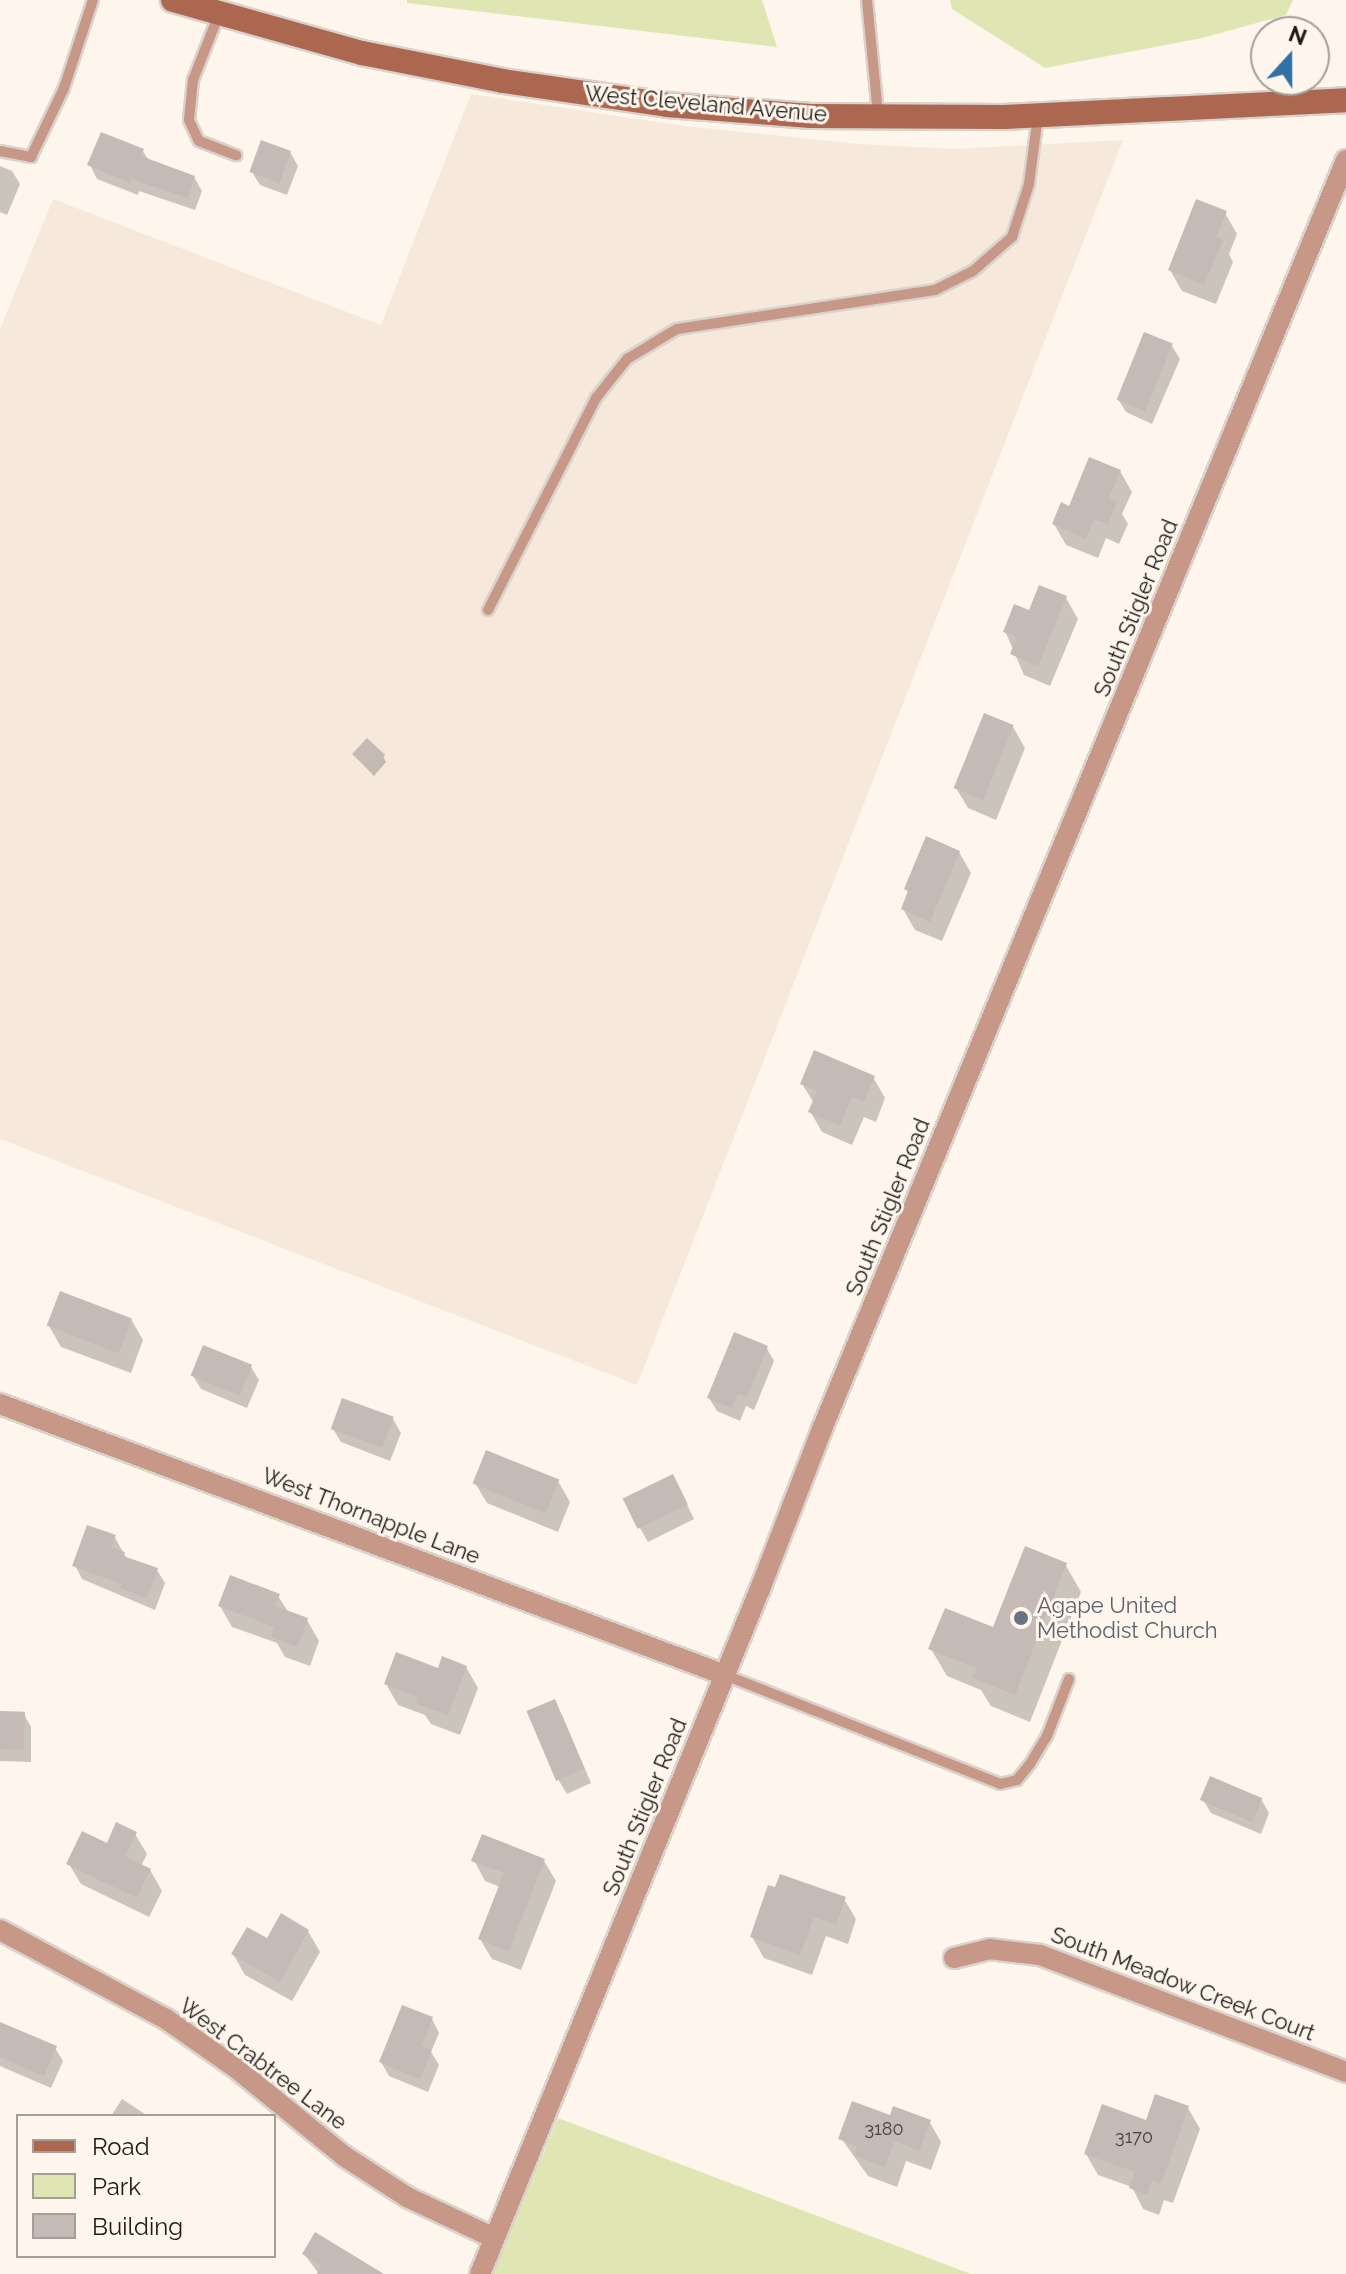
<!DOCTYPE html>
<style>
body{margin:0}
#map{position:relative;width:1346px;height:2274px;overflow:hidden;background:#fef6ed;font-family:Raleway,sans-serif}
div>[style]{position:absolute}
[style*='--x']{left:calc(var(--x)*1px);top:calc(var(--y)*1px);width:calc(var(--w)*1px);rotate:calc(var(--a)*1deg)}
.built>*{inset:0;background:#f6e8da}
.green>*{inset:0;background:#e0e5b4}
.shadow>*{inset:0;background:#0003}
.building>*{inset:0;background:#c5bab5;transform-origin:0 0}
.roads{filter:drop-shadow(2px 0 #dad3cb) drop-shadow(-2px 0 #dad3cb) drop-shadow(0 2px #dad3cb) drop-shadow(0 -2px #dad3cb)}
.lane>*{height:10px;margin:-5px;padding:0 5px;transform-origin:5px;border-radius:5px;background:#c79787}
.street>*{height:20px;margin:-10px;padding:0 10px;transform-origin:10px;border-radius:10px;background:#c79787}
.secondary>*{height:24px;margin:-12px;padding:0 12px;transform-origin:12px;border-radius:12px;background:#ac6751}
.dots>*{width:22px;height:22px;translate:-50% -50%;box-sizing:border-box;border:4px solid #fef6ed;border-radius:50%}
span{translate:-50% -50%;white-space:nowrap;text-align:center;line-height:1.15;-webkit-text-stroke:6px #fef6ed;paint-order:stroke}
.number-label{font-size:18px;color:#47423e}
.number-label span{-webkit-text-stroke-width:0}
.street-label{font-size:22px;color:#1d1a17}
.worship-label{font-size:22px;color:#5b616d}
.left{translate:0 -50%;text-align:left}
.legend{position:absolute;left:16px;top:2114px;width:260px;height:144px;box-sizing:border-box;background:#fef6ed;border:2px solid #a49e97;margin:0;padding:10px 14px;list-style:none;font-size:24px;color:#1d1a17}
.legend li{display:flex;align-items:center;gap:16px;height:40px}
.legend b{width:40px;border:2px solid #a49e97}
.north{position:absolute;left:1250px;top:16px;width:80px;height:80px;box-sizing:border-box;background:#fef6ed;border:2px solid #a49e97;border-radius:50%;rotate:21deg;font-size:22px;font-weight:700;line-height:32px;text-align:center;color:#1d1a17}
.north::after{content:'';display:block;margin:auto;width:28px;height:36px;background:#2f72a7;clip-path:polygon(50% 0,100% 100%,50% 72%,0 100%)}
</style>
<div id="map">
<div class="built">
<i style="clip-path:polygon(471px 94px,684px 126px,859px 144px,954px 149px,1123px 140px,637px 1385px,0 1139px,0 329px,53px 199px,381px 325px)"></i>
</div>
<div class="green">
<i style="clip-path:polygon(407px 0,762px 0,777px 47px,407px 3px)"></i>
<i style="clip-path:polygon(950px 0,1293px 0,1286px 15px,1202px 38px,1045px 68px,952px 9px)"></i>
<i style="clip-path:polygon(558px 2118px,971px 2274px,493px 2274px)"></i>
</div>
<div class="shadow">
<i style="clip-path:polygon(143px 151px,149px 161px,194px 177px,202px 191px,195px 210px,139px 191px,138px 195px,97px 179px,90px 165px)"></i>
<i style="clip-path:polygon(290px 152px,298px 166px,287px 195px,260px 185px,252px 172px)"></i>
<i style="clip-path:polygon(0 166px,12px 171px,20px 184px,7px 215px,0 212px)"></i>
<i style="clip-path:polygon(1225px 213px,1237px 234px,1229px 254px,1233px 262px,1216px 304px,1182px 291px,1170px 270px)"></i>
<i style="clip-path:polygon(1172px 346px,1180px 359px,1152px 424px,1126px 412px,1118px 399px)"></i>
<i style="clip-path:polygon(1120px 471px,1132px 492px,1122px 514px,1128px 524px,1119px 544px,1106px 538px,1098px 558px,1066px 545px,1054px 524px)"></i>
<i style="clip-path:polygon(1066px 598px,1078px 619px,1050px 686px,1024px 675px,1005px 631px,1030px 613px)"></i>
<i style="clip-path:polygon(1013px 727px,1025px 748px,996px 820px,968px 808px,956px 788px)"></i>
<i style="clip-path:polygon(354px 755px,383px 756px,386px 762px,374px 776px)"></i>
<i style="clip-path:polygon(959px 852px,971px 873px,942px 941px,915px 930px,903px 909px,909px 894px,906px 889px)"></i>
<i style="clip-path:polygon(873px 1077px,885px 1098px,876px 1122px,864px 1117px,852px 1145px,822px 1132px,810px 1111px,814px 1103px,802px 1084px)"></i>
<i style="clip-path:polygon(131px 1319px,143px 1340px,131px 1373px,61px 1347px,49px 1326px)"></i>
<i style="clip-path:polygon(766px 1347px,774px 1361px,754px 1410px,746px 1406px,740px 1421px,717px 1411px,709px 1398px)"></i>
<i style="clip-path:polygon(251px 1367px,259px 1380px,247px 1408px,201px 1389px,193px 1376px)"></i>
<i style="clip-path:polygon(393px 1419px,401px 1433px,390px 1461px,341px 1442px,333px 1429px)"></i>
<i style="clip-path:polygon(558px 1481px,570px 1502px,558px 1532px,487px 1503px,475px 1483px)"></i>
<i style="clip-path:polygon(680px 1490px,694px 1519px,648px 1542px,640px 1528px)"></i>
<i style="clip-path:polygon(114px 1536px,127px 1559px,157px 1570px,165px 1583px,155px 1610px,82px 1579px,75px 1565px)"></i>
<i style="clip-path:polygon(1065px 1564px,1081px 1592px,1030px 1722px,991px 1706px,981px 1690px,947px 1676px,931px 1649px,994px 1630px)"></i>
<i style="clip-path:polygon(278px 1596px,289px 1613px,307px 1620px,319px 1641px,310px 1666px,285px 1657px,277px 1643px,232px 1627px,220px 1606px)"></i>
<i style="clip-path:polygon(466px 1667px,478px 1688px,460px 1735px,431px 1724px,425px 1715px,398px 1705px,386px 1684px,439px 1670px)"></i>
<i style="clip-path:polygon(0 1713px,24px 1714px,31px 1727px,31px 1762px,0 1761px)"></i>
<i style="clip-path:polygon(562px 1715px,591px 1783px,567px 1794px,559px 1781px)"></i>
<i style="clip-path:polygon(1261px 1799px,1269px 1813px,1261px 1834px,1211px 1813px,1203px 1800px)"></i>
<i style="clip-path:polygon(135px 1834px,147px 1854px,141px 1866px,150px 1870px,162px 1891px,149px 1917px,81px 1884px,69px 1864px)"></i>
<i style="clip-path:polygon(474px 1860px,544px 1861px,556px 1881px,521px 1970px,492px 1959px,480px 1939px,500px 1887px,485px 1881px)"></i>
<i style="clip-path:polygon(844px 1899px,856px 1919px,848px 1944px,826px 1936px,812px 1975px,764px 1958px,752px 1937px)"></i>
<i style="clip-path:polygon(308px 1931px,320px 1952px,292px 2001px,245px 1975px,233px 1954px)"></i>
<i style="clip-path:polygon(432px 2019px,439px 2033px,431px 2052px,439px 2065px,428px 2092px,389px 2076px,381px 2062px)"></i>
<i style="clip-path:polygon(0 2024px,55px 2048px,63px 2061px,51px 2088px,0 2066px)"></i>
<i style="clip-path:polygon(122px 2099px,148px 2116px,111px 2116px)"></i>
<i style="clip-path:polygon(1188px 2108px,1200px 2129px,1173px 2203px,1164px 2200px,1159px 2215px,1143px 2209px,1132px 2187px,1098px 2175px,1086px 2154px,1147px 2122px)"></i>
<i style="clip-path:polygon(891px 2117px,929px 2121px,941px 2142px,931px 2170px,906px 2161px,897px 2187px,868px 2176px,841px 2138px)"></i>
<i style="clip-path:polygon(304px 2254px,378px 2274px,319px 2274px)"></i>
</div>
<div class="building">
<i style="clip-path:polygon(101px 132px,144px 149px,141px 156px,195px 176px,188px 198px,132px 179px,130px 183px,87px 165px)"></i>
<i style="left:261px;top:140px;width:32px;height:34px;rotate:20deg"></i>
<i style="clip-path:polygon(1196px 199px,1227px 211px,1216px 237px,1223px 240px,1204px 285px,1168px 270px)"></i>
<i style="left:1144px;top:332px;width:31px;height:73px;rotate:22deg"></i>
<i style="clip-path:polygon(1089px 457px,1121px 470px,1109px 498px,1117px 502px,1108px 524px,1094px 519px,1086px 539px,1052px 524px,1061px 502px,1069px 506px)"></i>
<i style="clip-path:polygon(1039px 585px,1067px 596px,1038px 666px,1010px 654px,1017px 637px,1003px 632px,1014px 604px,1029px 610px)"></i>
<i style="left:984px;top:713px;width:32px;height:81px;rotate:22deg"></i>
<i style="left:367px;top:738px;width:25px;height:22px;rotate:43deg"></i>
<i style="clip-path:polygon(926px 836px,960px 851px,930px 922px,901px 909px,908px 891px,904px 889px)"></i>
<i style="clip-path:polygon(814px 1050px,875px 1076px,864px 1102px,852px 1097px,840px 1125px,808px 1112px,817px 1091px,800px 1084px)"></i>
<i style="left:60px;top:1291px;width:77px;height:37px;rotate:21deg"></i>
<i style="clip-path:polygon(734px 1332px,768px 1346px,747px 1397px,738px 1394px,732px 1408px,707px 1398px)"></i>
<i style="left:203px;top:1345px;width:53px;height:33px;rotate:22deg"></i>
<i style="left:342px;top:1398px;width:55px;height:33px;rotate:20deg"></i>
<i style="left:486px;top:1450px;width:79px;height:36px;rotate:22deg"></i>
<i style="left:673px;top:1474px;width:34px;height:56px;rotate:64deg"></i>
<i style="clip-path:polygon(87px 1525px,116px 1535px,111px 1547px,125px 1552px,123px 1556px,158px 1568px,147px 1598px,120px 1588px,122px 1584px,72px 1566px)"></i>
<i style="clip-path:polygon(1025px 1546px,1067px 1563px,1015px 1695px,972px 1678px,977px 1668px,928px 1649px,945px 1608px,993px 1627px)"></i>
<i style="clip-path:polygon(230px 1575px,280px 1594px,275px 1606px,308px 1618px,298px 1647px,271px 1637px,274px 1627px,218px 1606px)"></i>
<i style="clip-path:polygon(396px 1652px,438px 1668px,442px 1656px,467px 1666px,448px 1715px,416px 1704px,418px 1697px,384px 1684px)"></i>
<i style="left:555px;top:1699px;width:76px;height:31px;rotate:67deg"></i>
<i style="left:0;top:1711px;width:25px;height:38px;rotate:2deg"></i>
<i style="left:1210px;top:1776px;width:57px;height:26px;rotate:23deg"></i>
<i style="clip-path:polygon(116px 1822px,137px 1832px,125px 1856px,151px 1869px,137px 1898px,66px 1864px,82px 1831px,107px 1843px)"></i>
<i style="clip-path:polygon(482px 1834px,545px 1859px,509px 1951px,478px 1939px,504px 1873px,471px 1861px)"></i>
<i style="clip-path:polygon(780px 1874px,846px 1897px,836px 1925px,814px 1917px,800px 1955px,750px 1937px,768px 1885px,775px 1887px)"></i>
<i style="clip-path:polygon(281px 1913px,309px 1930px,280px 1982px,231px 1954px,247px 1927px,267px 1938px)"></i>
<i style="clip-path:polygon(402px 2005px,433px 2017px,422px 2046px,432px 2050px,420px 2079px,379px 2062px)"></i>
<i style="clip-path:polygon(0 2022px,57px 2046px,44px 2076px,0 2057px)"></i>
<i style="clip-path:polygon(1155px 2094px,1189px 2106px,1161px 2184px,1152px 2180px,1147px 2195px,1129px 2188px,1135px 2172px,1084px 2154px,1102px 2104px,1146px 2120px)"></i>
<i style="clip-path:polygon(852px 2101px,890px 2115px,893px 2106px,931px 2120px,919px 2151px,894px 2141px,885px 2167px,854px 2155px,857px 2146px,838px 2139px)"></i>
<i style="clip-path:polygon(315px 2232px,384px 2274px,317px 2274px,321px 2266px,302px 2254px)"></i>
</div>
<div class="roads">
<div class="lane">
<i style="--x:867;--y:0;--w:116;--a:84.5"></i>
<i style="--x:219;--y:14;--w:71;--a:111.5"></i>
<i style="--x:193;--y:80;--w:40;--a:95.7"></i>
<i style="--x:189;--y:120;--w:23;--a:65"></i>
<i style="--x:199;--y:141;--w:40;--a:21"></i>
<i style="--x:0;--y:151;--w:32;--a:11"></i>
<i style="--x:31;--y:157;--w:76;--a:-64.4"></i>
<i style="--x:64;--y:88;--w:93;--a:-71.8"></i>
<i style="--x:488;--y:610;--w:238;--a:-63"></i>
<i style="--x:596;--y:398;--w:50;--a:-51.5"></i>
<i style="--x:627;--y:359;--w:58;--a:-31"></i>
<i style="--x:677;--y:329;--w:261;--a:-8.6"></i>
<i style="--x:935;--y:290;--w:42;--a:-26.6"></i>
<i style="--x:973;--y:271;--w:52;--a:-41.1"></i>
<i style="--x:1012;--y:237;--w:56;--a:-72.2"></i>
<i style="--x:1029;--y:184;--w:69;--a:-82.5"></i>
<i style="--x:725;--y:1675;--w:296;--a:21.6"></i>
<i style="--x:1000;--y:1784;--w:17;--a:-13"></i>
<i style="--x:1017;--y:1780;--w:21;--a:-51"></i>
<i style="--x:1030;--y:1764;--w:33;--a:-59"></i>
<i style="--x:1047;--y:1736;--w:61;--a:-68.9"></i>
</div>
<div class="street">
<i style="--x:0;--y:1404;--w:774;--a:20.5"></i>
<i style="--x:0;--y:1930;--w:188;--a:28.2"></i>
<i style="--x:166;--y:2019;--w:85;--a:35"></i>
<i style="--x:236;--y:2068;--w:139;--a:39.2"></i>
<i style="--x:344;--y:2156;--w:75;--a:33.1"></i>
<i style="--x:407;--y:2197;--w:96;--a:25.2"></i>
<i style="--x:954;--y:1958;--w:36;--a:-14"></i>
<i style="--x:989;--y:1949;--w:51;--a:6.7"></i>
<i style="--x:1040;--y:1955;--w:328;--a:20.9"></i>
<i style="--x:480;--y:2274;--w:740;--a:-67.77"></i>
<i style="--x:760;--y:1589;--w:172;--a:-68.8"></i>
<i style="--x:822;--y:1429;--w:1373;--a:-67.56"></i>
</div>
<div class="secondary">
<i style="--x:173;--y:0;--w:196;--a:15.7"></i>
<i style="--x:362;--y:53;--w:144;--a:11.2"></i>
<i style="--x:503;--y:81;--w:166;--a:8.3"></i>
<i style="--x:667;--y:105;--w:144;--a:4.4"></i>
<i style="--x:811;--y:116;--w:193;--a:0.3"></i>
<i style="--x:1004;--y:117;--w:342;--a:-2.8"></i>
</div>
</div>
<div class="dots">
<i style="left:1021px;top:1618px;background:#6b7280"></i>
</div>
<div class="number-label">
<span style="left:884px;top:2129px">3180</span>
<span style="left:1134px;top:2137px">3170</span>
</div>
<div class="street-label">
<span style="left:706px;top:104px;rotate:5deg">West Cleveland Avenue</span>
<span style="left:1136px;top:608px;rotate:-68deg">South Stigler Road</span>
<span style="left:888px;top:1207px;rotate:-68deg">South Stigler Road</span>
<span style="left:371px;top:1516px;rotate:21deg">West Thornapple Lane</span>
<span style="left:645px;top:1807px;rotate:-68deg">South Stigler Road</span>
<span style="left:1183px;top:1984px;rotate:21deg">South Meadow Creek Court</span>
<span style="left:263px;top:2064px;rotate:37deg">West Crabtree Lane</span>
</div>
<div class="worship-label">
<span class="left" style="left:1037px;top:1618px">Agape United<br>Methodist Church</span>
</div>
<ul class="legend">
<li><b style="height:10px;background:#ac6751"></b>Road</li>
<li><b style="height:22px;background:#e0e5b4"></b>Park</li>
<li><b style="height:22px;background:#c5bab5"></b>Building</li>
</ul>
<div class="north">N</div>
</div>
